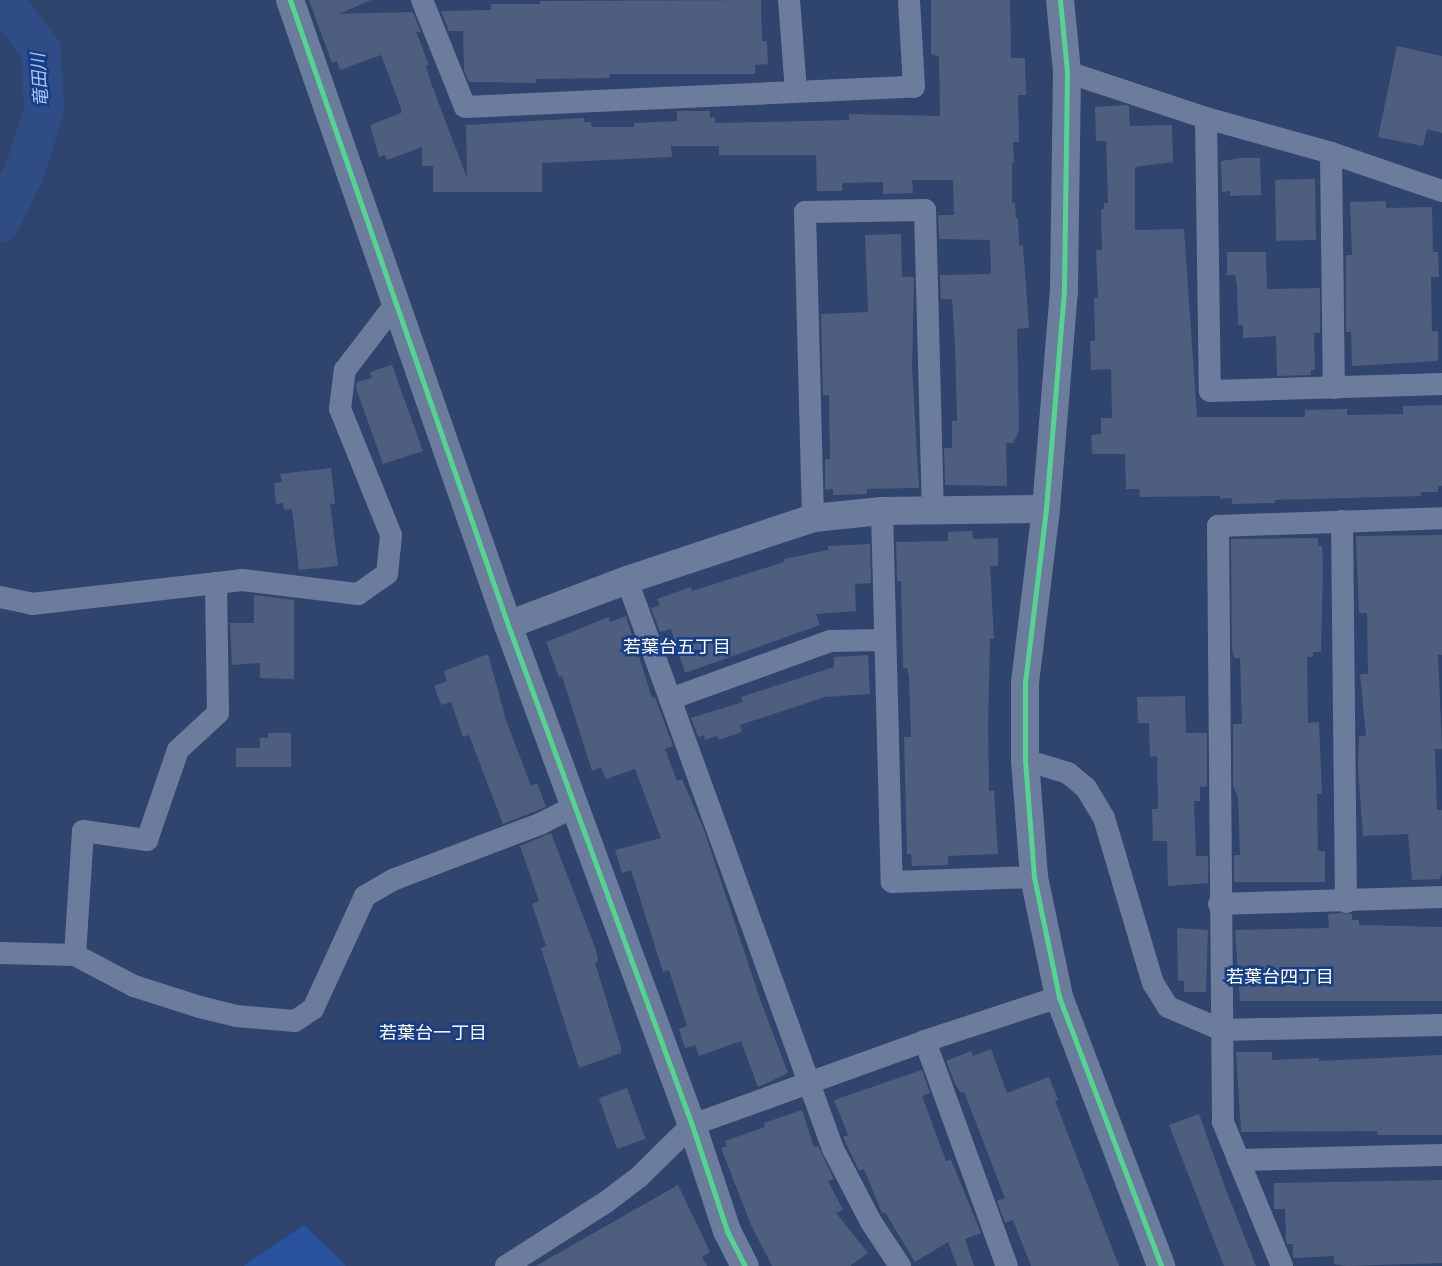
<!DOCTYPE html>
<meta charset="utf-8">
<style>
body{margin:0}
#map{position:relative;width:1442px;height:1266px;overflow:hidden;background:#30456e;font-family:"Fira Sans","Noto Sans JP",sans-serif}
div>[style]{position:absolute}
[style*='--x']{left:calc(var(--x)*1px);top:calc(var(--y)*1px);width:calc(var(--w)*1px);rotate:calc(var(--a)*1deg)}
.green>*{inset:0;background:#2a539f}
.river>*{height:40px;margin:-20px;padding:0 20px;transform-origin:20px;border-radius:20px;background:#304c84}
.building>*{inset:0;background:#4d5e7e;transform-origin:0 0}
.minor>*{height:22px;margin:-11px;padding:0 11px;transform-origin:11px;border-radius:11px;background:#6c7c9c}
.tertiary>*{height:28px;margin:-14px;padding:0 14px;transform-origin:14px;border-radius:14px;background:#6c7c9c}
.cycleway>*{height:5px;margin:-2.5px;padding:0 2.5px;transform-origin:2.5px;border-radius:2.5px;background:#53d58f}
span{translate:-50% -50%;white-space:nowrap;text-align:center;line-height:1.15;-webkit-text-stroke:5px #163d88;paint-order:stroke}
.water-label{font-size:18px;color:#a9c5f6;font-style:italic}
.neighbourhood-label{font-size:18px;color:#fff}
</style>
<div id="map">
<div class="green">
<i style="clip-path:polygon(304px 1225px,346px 1266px,243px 1266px)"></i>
</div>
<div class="river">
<i style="--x:0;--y:4;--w:21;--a:39"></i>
<i style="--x:16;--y:17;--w:41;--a:52.9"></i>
<i style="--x:41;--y:50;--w:60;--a:87.1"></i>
<i style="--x:44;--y:110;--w:63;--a:107.6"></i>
<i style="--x:25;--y:170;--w:58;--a:115.7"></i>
</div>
<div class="building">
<i style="clip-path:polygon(309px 0,371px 0,339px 14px,413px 12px,421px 32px,416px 32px,429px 65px,426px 66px,431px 83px,467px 178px,466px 125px,584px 118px,584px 122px,591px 122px,592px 127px,634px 127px,634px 123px,677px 121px,677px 111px,710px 111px,710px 118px,715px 117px,715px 123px,849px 120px,849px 114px,940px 116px,939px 57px,931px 54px,931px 0,1010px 0,1011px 58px,1025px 58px,1026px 95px,1018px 95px,1019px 142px,1013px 142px,1014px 163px,1012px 163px,1012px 203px,1015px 203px,1016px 218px,1018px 218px,1019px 246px,1023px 245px,1029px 328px,1017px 329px,1019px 431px,1013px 443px,1006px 443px,1007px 486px,945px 485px,944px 448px,952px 448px,952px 421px,957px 421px,955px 347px,952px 299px,941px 299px,940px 275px,991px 274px,990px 240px,939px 239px,938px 215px,954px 215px,953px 180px,912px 180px,913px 193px,883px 194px,883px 182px,842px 183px,842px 191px,817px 191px,816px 155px,719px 155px,719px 146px,671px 146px,672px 157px,542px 163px,542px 192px,433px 192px,433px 166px,422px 166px,422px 147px,387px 160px,385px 155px,379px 157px,370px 125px,401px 113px,401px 108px,381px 55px,340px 70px,337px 61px,332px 63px)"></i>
<i style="clip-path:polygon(761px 0,762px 41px,767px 41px,768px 64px,755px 65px,755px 74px,609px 74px,610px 78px,536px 79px,536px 83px,469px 82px,464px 70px,463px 31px,449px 31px,441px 11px,491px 10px,491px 4px,540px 4px,540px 1px)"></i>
<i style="clip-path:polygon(1397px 46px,1442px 56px,1442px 133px,1427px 129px,1423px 146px,1378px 137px)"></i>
<i style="clip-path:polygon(1126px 105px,1129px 106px,1130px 126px,1172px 125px,1173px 162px,1135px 167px,1135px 230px,1184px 229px,1197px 417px,1305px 417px,1305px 410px,1347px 409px,1347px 415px,1403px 414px,1403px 406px,1442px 405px,1442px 486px,1438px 486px,1438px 492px,1421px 492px,1421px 496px,1275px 500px,1275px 503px,1232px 504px,1232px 498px,1220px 499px,1220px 496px,1140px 497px,1139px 489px,1126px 489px,1125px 454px,1092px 454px,1091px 435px,1101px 434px,1101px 418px,1112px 418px,1111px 369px,1091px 370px,1090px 341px,1095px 341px,1094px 298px,1098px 298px,1096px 250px,1102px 250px,1101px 210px,1104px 209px,1104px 203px,1108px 203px,1106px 141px,1096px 141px,1095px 107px)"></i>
<i style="clip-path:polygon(1241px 158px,1260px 158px,1261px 195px,1230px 196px,1230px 191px,1222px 192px,1221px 161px)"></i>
<i style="left:1315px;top:179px;width:61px;height:40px;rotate:89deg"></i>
<i style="clip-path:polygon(1386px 201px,1386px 208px,1432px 207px,1433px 252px,1438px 252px,1439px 277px,1431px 277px,1432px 331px,1438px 331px,1438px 361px,1352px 366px,1351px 332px,1346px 332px,1346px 255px,1352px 255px,1350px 202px)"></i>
<i style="clip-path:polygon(901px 234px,902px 277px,914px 277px,912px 367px,919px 488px,867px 489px,867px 494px,833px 495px,833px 489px,825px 490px,825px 459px,830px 459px,829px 395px,823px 395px,821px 314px,868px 312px,865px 235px)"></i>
<i style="clip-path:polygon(1227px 252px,1266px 252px,1267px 289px,1320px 288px,1320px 333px,1314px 333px,1315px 370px,1311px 370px,1311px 375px,1277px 376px,1276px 336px,1243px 338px,1243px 325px,1238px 325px,1237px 286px,1235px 275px,1227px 275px)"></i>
<i style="clip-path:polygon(392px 365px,423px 451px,383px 464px,356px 388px,357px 382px,372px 378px,370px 372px)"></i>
<i style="clip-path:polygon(331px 468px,335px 504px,330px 504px,338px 566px,299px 570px,292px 509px,284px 510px,283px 503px,276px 504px,274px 483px,282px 482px,280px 474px)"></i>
<i style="clip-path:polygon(972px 531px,973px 539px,998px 538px,998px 566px,990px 566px,994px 639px,990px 639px,988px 726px,989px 791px,994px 791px,998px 854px,948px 856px,948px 865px,912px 866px,911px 854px,907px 854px,904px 737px,911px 737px,909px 676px,907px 668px,903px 668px,901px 581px,897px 581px,896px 542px,948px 541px,948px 532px)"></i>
<i style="clip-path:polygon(1442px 535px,1442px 655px,1438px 655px,1442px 749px,1435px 749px,1437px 810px,1442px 810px,1442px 872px,1440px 879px,1412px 880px,1408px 834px,1363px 836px,1358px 768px,1359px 736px,1366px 736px,1360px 674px,1368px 674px,1367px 613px,1359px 613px,1356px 536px)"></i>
<i style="clip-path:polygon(1318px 538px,1318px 546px,1322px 546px,1323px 567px,1321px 652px,1313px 652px,1313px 657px,1307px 657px,1308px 723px,1319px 722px,1322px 794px,1317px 794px,1318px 851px,1325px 851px,1325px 882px,1234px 882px,1234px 855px,1240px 855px,1238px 796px,1233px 786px,1233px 724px,1242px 724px,1240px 658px,1234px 658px,1232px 649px,1231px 539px)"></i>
<i style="clip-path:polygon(870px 544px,871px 583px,855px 584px,856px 611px,816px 614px,820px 625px,685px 673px,671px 629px,660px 632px,651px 608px,660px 605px,657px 599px,691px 587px,692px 591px,784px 562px,784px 559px,828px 550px,828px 546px)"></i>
<i style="clip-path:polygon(254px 595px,294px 600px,294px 679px,260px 678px,260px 663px,232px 665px,230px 623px,254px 623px)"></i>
<i style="clip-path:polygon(626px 616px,652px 698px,655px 697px,673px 746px,665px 749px,677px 781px,682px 779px,704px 830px,761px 1002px,788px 1073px,758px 1087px,741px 1041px,699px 1056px,695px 1045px,685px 1048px,679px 1029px,687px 1026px,669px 970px,663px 972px,631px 870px,622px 873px,615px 850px,661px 838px,635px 769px,606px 779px,601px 767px,592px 771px,562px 676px,559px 677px,546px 642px,609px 617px,610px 622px)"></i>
<i style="clip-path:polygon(488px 654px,506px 720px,531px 786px,537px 783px,546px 807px,503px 824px,469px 735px,463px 737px,451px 702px,441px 705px,434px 686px,447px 681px,444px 671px)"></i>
<i style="clip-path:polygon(868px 655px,870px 694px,825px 697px,740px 725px,742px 732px,719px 740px,717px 736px,705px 740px,704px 735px,698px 737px,691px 718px,743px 702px,741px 697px,834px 667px,834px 657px)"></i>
<i style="clip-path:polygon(1185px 696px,1186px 733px,1207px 733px,1207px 786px,1200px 787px,1200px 801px,1194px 801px,1196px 856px,1208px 856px,1208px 883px,1168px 886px,1167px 841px,1153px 841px,1152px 809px,1158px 809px,1157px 756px,1150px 757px,1149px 723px,1138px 723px,1137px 697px)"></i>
<i style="clip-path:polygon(268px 733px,291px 733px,291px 767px,236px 767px,236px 748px,260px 748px,260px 738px,268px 738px)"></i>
<i style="clip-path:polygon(551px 833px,596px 950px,598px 961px,595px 963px,621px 1047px,621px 1053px,579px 1068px,541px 948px,546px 946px,532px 904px,539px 901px,520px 846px)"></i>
<i style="clip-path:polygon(1340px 913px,1352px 914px,1352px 920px,1359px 920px,1359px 925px,1442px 927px,1442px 1001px,1240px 1001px,1235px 930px,1329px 928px,1328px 914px)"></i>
<i style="clip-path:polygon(1177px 928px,1208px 930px,1206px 992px,1184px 992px,1184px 981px,1178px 981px)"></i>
<i style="clip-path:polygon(991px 1049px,1007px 1093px,1049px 1077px,1058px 1100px,1055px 1101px,1119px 1266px,1031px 1266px,1013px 1220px,1005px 1223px,997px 1201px,1005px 1198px,964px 1092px,961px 1093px,955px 1084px,946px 1061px,971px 1051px,973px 1056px)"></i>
<i style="clip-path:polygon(1236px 1052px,1272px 1052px,1272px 1060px,1319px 1058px,1319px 1061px,1442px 1055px,1442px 1135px,1377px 1135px,1377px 1131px,1241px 1132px)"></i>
<i style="clip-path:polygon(922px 1070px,930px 1093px,922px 1096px,946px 1161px,951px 1160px,981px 1233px,965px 1239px,974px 1266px,957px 1266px,948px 1242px,915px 1262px,885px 1212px,882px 1213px,864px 1169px,859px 1171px,843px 1137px,848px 1135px,834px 1100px)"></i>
<i style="left:627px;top:1088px;width:54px;height:30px;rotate:70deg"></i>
<i style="clip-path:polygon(802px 1110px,814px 1147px,818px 1146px,834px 1179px,828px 1181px,843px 1210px,836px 1213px,868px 1253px,850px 1266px,772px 1266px,751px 1225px,721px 1148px,727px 1146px,725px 1141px,765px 1127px,764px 1123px)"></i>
<i style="clip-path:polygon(1199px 1114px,1226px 1190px,1256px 1266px,1224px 1266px,1169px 1125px)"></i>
<i style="clip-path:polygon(1442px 1180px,1442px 1263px,1346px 1266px,1334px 1264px,1334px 1256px,1293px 1258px,1293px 1244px,1287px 1244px,1286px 1240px,1285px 1209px,1274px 1209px,1274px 1183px)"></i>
<i style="clip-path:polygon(678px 1185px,710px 1252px,702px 1257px,707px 1266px,536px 1266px)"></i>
</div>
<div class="minor">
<i style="--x:422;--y:0;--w:115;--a:68.1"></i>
<i style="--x:465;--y:107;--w:449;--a:-2.6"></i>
<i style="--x:914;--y:87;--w:87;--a:-93.3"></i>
<i style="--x:789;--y:0;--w:91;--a:85.6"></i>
<i style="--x:1067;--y:72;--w:146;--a:18.3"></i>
<i style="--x:1206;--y:118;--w:130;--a:15.6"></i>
<i style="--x:1331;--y:153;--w:117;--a:18.9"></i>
<i style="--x:1206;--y:118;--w:273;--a:89.2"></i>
<i style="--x:1210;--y:391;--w:232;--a:-1.7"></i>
<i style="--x:1331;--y:153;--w:235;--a:89.3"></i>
<i style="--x:882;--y:511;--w:371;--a:88.5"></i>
<i style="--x:892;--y:882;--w:142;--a:-2"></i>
<i style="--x:813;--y:518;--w:306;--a:-91.5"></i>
<i style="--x:805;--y:212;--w:120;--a:-1"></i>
<i style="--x:925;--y:210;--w:301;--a:88.5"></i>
<i style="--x:1342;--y:521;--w:381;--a:89.4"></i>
<i style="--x:627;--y:580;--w:605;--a:70.1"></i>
<i style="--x:833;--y:1149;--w:82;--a:62.5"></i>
<i style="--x:871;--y:1222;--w:53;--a:56.6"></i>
<i style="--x:0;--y:597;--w:33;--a:12"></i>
<i style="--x:32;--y:604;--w:211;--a:-6.5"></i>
<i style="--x:242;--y:580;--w:117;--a:6.9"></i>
<i style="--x:358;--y:594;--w:35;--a:-35"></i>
<i style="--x:387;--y:574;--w:39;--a:-84"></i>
<i style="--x:391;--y:535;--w:136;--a:-112"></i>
<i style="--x:340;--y:409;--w:39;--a:-83"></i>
<i style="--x:345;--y:370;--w:81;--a:-52.6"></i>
<i style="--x:670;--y:699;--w:170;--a:-19.9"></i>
<i style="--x:830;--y:641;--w:53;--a:-1.1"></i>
<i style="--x:1025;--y:760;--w:45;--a:16.8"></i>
<i style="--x:1068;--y:773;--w:23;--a:40"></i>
<i style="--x:1086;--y:788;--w:35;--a:59"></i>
<i style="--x:1104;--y:818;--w:172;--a:73.5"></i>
<i style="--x:1153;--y:983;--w:28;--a:58"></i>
<i style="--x:1168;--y:1007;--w:59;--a:23.1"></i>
<i style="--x:1222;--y:1030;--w:220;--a:-1.3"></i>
<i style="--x:1219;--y:904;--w:223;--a:-1.8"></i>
<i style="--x:0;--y:953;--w:75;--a:1.5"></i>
<i style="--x:75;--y:955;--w:67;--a:27.7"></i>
<i style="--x:134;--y:986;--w:69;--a:17.7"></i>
<i style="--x:200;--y:1007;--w:37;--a:14"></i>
<i style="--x:236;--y:1016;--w:59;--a:4.8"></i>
<i style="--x:295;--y:1021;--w:22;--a:-34"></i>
<i style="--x:313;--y:1009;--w:124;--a:-65.3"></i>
<i style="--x:365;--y:896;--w:34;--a:-30"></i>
<i style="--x:395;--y:879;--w:155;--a:-20.8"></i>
<i style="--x:540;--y:824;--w:38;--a:-27"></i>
<i style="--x:75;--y:955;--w:124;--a:-86.3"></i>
<i style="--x:83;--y:831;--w:65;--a:8"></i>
<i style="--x:147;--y:840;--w:95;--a:-71"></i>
<i style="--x:178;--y:750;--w:54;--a:-42.8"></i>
<i style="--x:218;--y:713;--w:130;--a:-90.9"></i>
<i style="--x:925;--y:1041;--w:239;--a:70"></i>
<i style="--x:1238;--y:1160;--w:204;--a:-1.4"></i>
<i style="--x:506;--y:1266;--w:119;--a:-32.6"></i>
<i style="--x:606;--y:1202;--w:41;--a:-37.1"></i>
<i style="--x:639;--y:1177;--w:74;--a:-44.5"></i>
<i style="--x:692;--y:1125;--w:248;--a:-19.8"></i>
<i style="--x:925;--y:1041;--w:141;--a:-18.2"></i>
<i style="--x:1282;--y:1266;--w:156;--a:-112.3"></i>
<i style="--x:1223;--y:1122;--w:596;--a:-90.48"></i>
<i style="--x:1218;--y:526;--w:224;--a:-2"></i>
</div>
<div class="tertiary">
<i style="--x:290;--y:0;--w:662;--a:70.77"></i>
<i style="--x:508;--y:625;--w:533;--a:69.8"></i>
<i style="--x:692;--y:1125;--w:112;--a:71.7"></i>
<i style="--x:727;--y:1231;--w:39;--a:63"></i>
<i style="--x:1060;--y:0;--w:72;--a:84.4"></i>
<i style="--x:1067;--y:72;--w:218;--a:90.8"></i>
<i style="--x:1064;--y:290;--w:220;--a:94.7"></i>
<i style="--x:1046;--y:509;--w:174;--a:96.9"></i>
<i style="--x:1025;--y:682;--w:78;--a:90"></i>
<i style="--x:1025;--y:760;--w:117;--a:85.6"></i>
<i style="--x:1034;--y:877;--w:123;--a:78.2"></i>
<i style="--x:1059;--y:997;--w:288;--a:69.2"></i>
<i style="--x:508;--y:625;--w:127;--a:-20.7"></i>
<i style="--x:627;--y:580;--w:196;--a:-18.4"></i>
<i style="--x:813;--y:518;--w:69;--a:-5.8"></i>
<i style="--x:882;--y:511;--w:164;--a:-0.7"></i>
</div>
<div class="cycleway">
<i style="--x:290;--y:0;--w:662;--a:70.77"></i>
<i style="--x:508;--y:625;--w:533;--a:69.8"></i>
<i style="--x:692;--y:1125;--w:112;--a:71.7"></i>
<i style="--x:727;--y:1231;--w:39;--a:63"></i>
<i style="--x:1060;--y:0;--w:72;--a:84.4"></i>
<i style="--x:1067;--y:72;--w:218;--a:90.8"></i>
<i style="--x:1064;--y:290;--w:220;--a:94.7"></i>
<i style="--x:1046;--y:509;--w:174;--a:96.9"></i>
<i style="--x:1025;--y:682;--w:78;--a:90"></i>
<i style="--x:1025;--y:760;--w:117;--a:85.6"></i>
<i style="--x:1034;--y:877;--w:123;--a:78.2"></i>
<i style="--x:1059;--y:997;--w:288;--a:69.2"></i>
</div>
<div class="water-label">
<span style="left:40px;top:80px;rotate:-94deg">竜田川</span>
</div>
<div class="neighbourhood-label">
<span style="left:677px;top:647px">若葉台五丁目</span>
<span style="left:1280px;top:977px">若葉台四丁目</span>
<span style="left:433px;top:1033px">若葉台一丁目</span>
</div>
</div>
